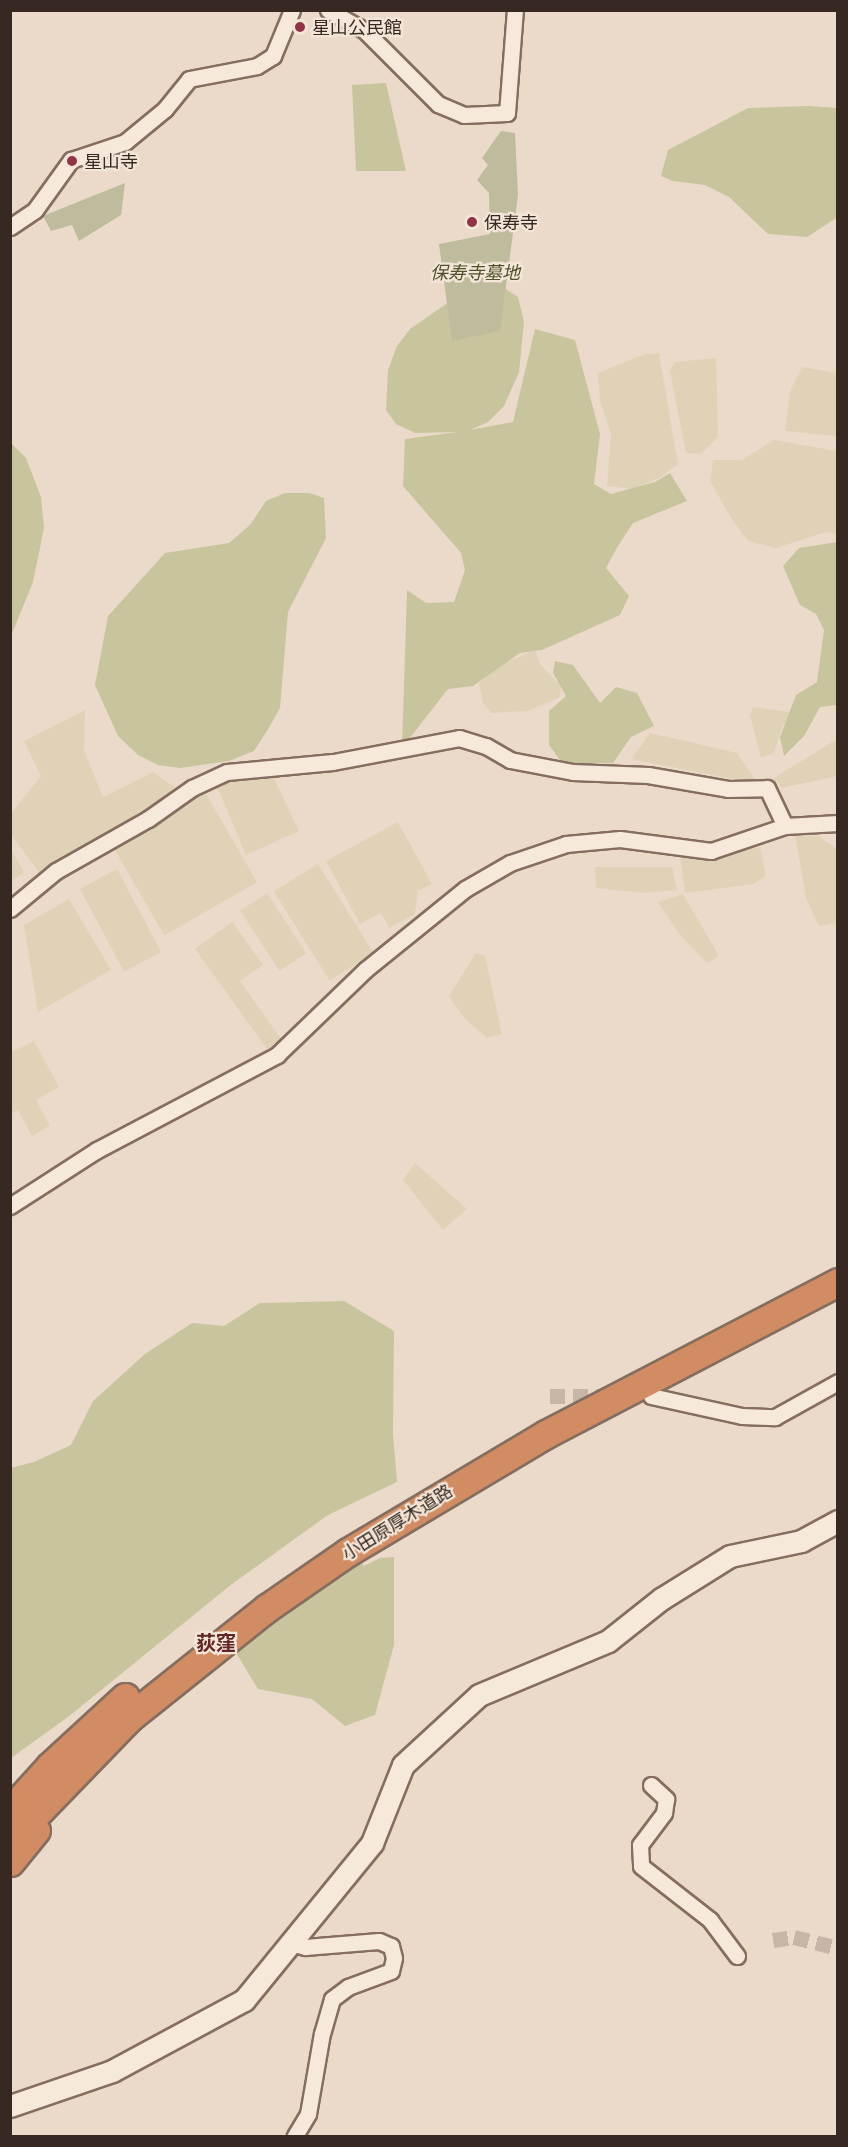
<!DOCTYPE html>
<meta charset="utf-8">
<style>
body{margin:0}
#map{position:relative;width:848px;height:2147px;overflow:hidden;background:#ebdac9;font-family:"PT Serif","Noto Sans JP",serif}
div>[style]{position:absolute}
[style*='--x']{left:calc(var(--x)*1px);top:calc(var(--y)*1px);width:calc(var(--w)*1px);rotate:calc(var(--a)*1deg)}
.farmland>*{inset:0;background:#e0d2b7;transform-origin:0 0}
.green>*{inset:0;background:#c8c59e}
.cemetery>*{inset:0;background:#bebc9c}
.street-tunnel>*{height:15px;margin-top:-7.5px;transform-origin:0;background:repeating-linear-gradient(90deg,#c7b6a7 0 15px,transparent 0 23px)}
.roads{filter:drop-shadow(2px 0 #856d5f) drop-shadow(-2px 0 #856d5f) drop-shadow(0 2px #856d5f) drop-shadow(0 -2px #856d5f)}
.street>*{height:15px;margin:-7.5px;padding:0 7.5px;transform-origin:7.5px;border-radius:7.5px;background:#f6e9dc}
.secondary>*{height:21px;margin:-10.5px;padding:0 10.5px;transform-origin:10.5px;border-radius:10.5px;background:#f6e9dc}
.highway>*{height:27px;margin:-13.5px;padding:0 13.5px;transform-origin:13.5px;border-radius:13.5px;background:#d18c63}
.dots>*{width:16px;height:16px;translate:-50% -50%;box-sizing:border-box;border:3px solid #f3e6d8;border-radius:50%}
span{translate:-50% -50%;white-space:nowrap;text-align:center;line-height:1.15;-webkit-text-stroke:4.5px #f3e6d8;paint-order:stroke}
.poi-label{font-size:18px;color:#372821}
.left{translate:0 -50%;text-align:left}
.park-label{font-size:18px;color:#4f522a;font-style:italic}
.street-label{font-size:18px;color:#372821}
.neighbourhood-label{font-size:20px;color:#602625;font-weight:700}
.frame{position:absolute;inset:0;border:12px solid #372821;pointer-events:none}
</style>
<div id="map">
<div class="farmland">
<i style="clip-path:polygon(659px 353px,678px 464px,659px 478px,632px 489px,607px 486px,611px 434px,600px 401px,598px 373px,645px 354px)"></i>
<i style="clip-path:polygon(716px 358px,718px 437px,701px 454px,686px 453px,670px 371px,675px 362px)"></i>
<i style="clip-path:polygon(802px 367px,837px 373px,837px 436px,785px 431px,790px 391px)"></i>
<i style="clip-path:polygon(774px 440px,837px 451px,837px 534px,826px 532px,776px 548px,748px 541px,733px 521px,710px 481px,713px 460px,742px 460px)"></i>
<i style="clip-path:polygon(535px 650px,540px 664px,561px 686px,560px 697px,528px 711px,491px 713px,483px 703px,479px 683px,498px 666px)"></i>
<i style="clip-path:polygon(753px 707px,789px 712px,793px 721px,783px 724px,774px 753px,761px 758px,750px 715px)"></i>
<i style="clip-path:polygon(85px 710px,84px 750px,103px 797px,153px 772px,178px 790px,39px 872px,11px 835px,10px 815px,41px 776px,24px 741px)"></i>
<i style="clip-path:polygon(650px 733px,737px 753px,758px 784px,631px 759px)"></i>
<i style="clip-path:polygon(837px 739px,837px 776px,782px 788px,774px 778px)"></i>
<i style="clip-path:polygon(271px 772px,299px 831px,246px 855px,216px 784px)"></i>
<i style="left:205px;top:792px;width:104px;height:107px;rotate:60deg"></i>
<i style="clip-path:polygon(398px 822px,432px 884px,418px 891px,415px 914px,389px 928px,381px 913px,360px 924px,326px 861px)"></i>
<i style="clip-path:polygon(795px 834px,820px 837px,837px 849px,837px 923px,819px 926px,806px 898px)"></i>
<i style="clip-path:polygon(760px 847px,766px 876px,753px 884px,685px 893px,680px 856px,721px 856px)"></i>
<i style="clip-path:polygon(11px 849px,24px 872px,11px 882px,10px 882px)"></i>
<i style="left:318px;top:864px;width:105px;height:52px;rotate:58deg"></i>
<i style="clip-path:polygon(595px 867px,672px 867px,677px 890px,643px 893px,596px 888px)"></i>
<i style="left:117px;top:869px;width:94px;height:42px;rotate:62deg"></i>
<i style="left:267px;top:893px;width:72px;height:32px;rotate:57deg"></i>
<i style="clip-path:polygon(683px 894px,719px 956px,707px 963px,681px 936px,658px 902px)"></i>
<i style="clip-path:polygon(69px 899px,111px 970px,38px 1012px,24px 925px)"></i>
<i style="clip-path:polygon(232px 922px,263px 965px,240px 981px,281px 1039px,267px 1049px,195px 949px)"></i>
<i style="clip-path:polygon(476px 953px,485px 956px,502px 1034px,487px 1038px,464px 1018px,449px 996px)"></i>
<i style="clip-path:polygon(34px 1041px,59px 1087px,36px 1100px,50px 1126px,32px 1136px,18px 1110px,11px 1114px,10px 1053px)"></i>
<i style="clip-path:polygon(415px 1163px,467px 1209px,443px 1230px,403px 1180px)"></i>
</div>
<div class="green">
<i style="clip-path:polygon(386px 83px,406px 171px,356px 171px,352px 85px)"></i>
<i style="clip-path:polygon(809px 106px,837px 108px,838px 217px,807px 237px,768px 234px,729px 197px,705px 185px,673px 181px,661px 176px,668px 150px,748px 108px)"></i>
<i style="clip-path:polygon(504px 288px,518px 297px,524px 322px,519px 372px,504px 406px,488px 422px,470px 430px,513px 422px,535px 329px,575px 340px,600px 434px,594px 484px,611px 494px,655px 482px,670px 473px,687px 501px,633px 523px,618px 546px,606px 568px,629px 596px,620px 615px,542px 650px,520px 653px,473px 686px,448px 689px,402px 748px,407px 590px,426px 603px,454px 602px,465px 570px,461px 553px,403px 486px,405px 439px,457px 432px,415px 433px,396px 424px,386px 410px,388px 370px,397px 346px,410px 329px,446px 304px,478px 290px)"></i>
<i style="clip-path:polygon(11px 443px,26px 458px,41px 497px,44px 528px,33px 582px,11px 636px)"></i>
<i style="clip-path:polygon(285px 493px,309px 493px,324px 498px,326px 538px,288px 612px,280px 708px,267px 731px,254px 751px,229px 761px,180px 768px,158px 765px,138px 755px,118px 736px,95px 685px,108px 616px,165px 553px,229px 543px,250px 525px,266px 501px)"></i>
<i style="clip-path:polygon(837px 542px,837px 705px,820px 707px,804px 736px,784px 756px,780px 737px,796px 695px,817px 682px,824px 630px,816px 614px,800px 605px,783px 566px,799px 548px)"></i>
<i style="clip-path:polygon(555px 661px,573px 665px,600px 703px,616px 687px,637px 693px,654px 726px,631px 737px,613px 763px,563px 764px,549px 745px,549px 711px,566px 696px,553px 673px)"></i>
<i style="clip-path:polygon(344px 1301px,394px 1331px,393px 1434px,397px 1482px,328px 1515px,232px 1584px,68px 1717px,11px 1758px,11px 1468px,34px 1462px,71px 1445px,93px 1401px,145px 1354px,192px 1323px,224px 1326px,260px 1303px)"></i>
<i style="clip-path:polygon(394px 1557px,394px 1645px,375px 1715px,345px 1726px,312px 1699px,258px 1689px,235px 1651px,279px 1613px,358px 1558px,364px 1566px,380px 1558px)"></i>
</div>
<div class="cemetery">
<i style="clip-path:polygon(501px 131px,515px 133px,518px 195px,500px 331px,452px 341px,439px 244px,490px 234px,489px 193px,477px 180px,488px 165px,482px 158px)"></i>
<i style="clip-path:polygon(125px 183px,121px 215px,79px 241px,72px 225px,51px 231px,43px 216px)"></i>
</div>
<div class="street-tunnel">
<i style="--x:550;--y:1396;--w:60;--a:0"></i>
<i style="--x:773;--y:1940;--w:21;--a:-8"></i>
<i style="--x:794;--y:1937;--w:45;--a:14"></i>
</div>
<div class="roads">
<div class="street">
<i style="--x:328;--y:10;--w:41;--a:29.1"></i>
<i style="--x:364;--y:30;--w:105;--a:45"></i>
<i style="--x:438;--y:104;--w:28;--a:23"></i>
<i style="--x:464;--y:115;--w:43;--a:-2.7"></i>
<i style="--x:507;--y:113;--w:103;--a:-85.6"></i>
<i style="--x:10;--y:227;--w:30;--a:-34"></i>
<i style="--x:35;--y:210;--w:62;--a:-54.2"></i>
<i style="--x:71;--y:160;--w:57;--a:-18.4"></i>
<i style="--x:125;--y:142;--w:52;--a:-39.5"></i>
<i style="--x:165;--y:109;--w:38;--a:-51"></i>
<i style="--x:189;--y:79;--w:69;--a:-10.8"></i>
<i style="--x:257;--y:66;--w:19;--a:-32"></i>
<i style="--x:273;--y:56;--w:50;--a:-67.6"></i>
<i style="--x:10;--y:909;--w:60;--a:-39.6"></i>
<i style="--x:56;--y:871;--w:106;--a:-29.5"></i>
<i style="--x:148;--y:819;--w:54;--a:-35.2"></i>
<i style="--x:192;--y:788;--w:38;--a:-25"></i>
<i style="--x:227;--y:772;--w:106;--a:-5.4"></i>
<i style="--x:333;--y:762;--w:128;--a:-10.8"></i>
<i style="--x:459;--y:738;--w:28;--a:17"></i>
<i style="--x:486;--y:746;--w:28;--a:30"></i>
<i style="--x:510;--y:760;--w:64;--a:10.8"></i>
<i style="--x:573;--y:772;--w:75;--a:2.3"></i>
<i style="--x:648;--y:775;--w:81;--a:9.9"></i>
<i style="--x:728;--y:789;--w:39;--a:-1"></i>
<i style="--x:767;--y:788;--w:42;--a:64.7"></i>
<i style="--x:10;--y:1206;--w:103;--a:-32.8"></i>
<i style="--x:97;--y:1150;--w:204;--a:-27.8"></i>
<i style="--x:277;--y:1055;--w:122;--a:-44"></i>
<i style="--x:365;--y:970;--w:129;--a:-39"></i>
<i style="--x:465;--y:889;--w:52;--a:-30"></i>
<i style="--x:510;--y:863;--w:59;--a:-18.7"></i>
<i style="--x:566;--y:844;--w:54;--a:-5.3"></i>
<i style="--x:620;--y:839;--w:92;--a:7.5"></i>
<i style="--x:711;--y:851;--w:78;--a:-18.7"></i>
<i style="--x:785;--y:826;--w:53;--a:-3.2"></i>
<i style="--x:651;--y:1396;--w:93;--a:12.4"></i>
<i style="--x:742;--y:1416;--w:33;--a:2"></i>
<i style="--x:775;--y:1417;--w:72;--a:-29.1"></i>
<i style="--x:651;--y:1785;--w:21;--a:43"></i>
<i style="--x:666;--y:1799;--w:14;--a:98"></i>
<i style="--x:664;--y:1813;--w:40;--a:127"></i>
<i style="--x:640;--y:1845;--w:21;--a:87"></i>
<i style="--x:641;--y:1866;--w:88;--a:38"></i>
<i style="--x:710;--y:1920;--w:45;--a:53.1"></i>
<i style="--x:291;--y:1943;--w:15;--a:16"></i>
<i style="--x:305;--y:1947;--w:74;--a:-4.6"></i>
<i style="--x:379;--y:1941;--w:13;--a:23"></i>
<i style="--x:391;--y:1946;--w:12;--a:76"></i>
<i style="--x:394;--y:1958;--w:13;--a:103"></i>
<i style="--x:391;--y:1971;--w:46;--a:159.6"></i>
<i style="--x:348;--y:1987;--w:20;--a:143"></i>
<i style="--x:332;--y:1999;--w:35;--a:106"></i>
<i style="--x:322;--y:2033;--w:82;--a:99.8"></i>
<i style="--x:308;--y:2114;--w:26;--a:121"></i>
</div>
<div class="secondary">
<i style="--x:10;--y:2106;--w:108;--a:-18.9"></i>
<i style="--x:112;--y:2071;--w:150;--a:-28.3"></i>
<i style="--x:244;--y:2000;--w:203;--a:-50.8"></i>
<i style="--x:372;--y:1843;--w:84;--a:-68.3"></i>
<i style="--x:403;--y:1765;--w:103;--a:-42.6"></i>
<i style="--x:479;--y:1695;--w:140;--a:-22.7"></i>
<i style="--x:608;--y:1641;--w:68;--a:-38.4"></i>
<i style="--x:661;--y:1599;--w:81;--a:-31.9"></i>
<i style="--x:730;--y:1556;--w:73;--a:-11.9"></i>
<i style="--x:801;--y:1541;--w:42;--a:-28.4"></i>
</div>
<div class="highway">
<i style="--x:10;--y:1810;--w:59;--a:-47.7"></i>
<i style="--x:50;--y:1766;--w:102;--a:-42.6"></i>
<i style="--x:10;--y:1841;--w:171;--a:-45.9"></i>
<i style="--x:129;--y:1718;--w:176;--a:-38.6"></i>
<i style="--x:267;--y:1608;--w:98;--a:-34.7"></i>
<i style="--x:348;--y:1552;--w:230;--a:-30.8"></i>
<i style="--x:546;--y:1434;--w:329;--a:-27.5"></i>
<i style="--x:10;--y:1862;--w:41;--a:-50.9"></i>
</div>
</div>
<div class="dots">
<i style="left:300px;top:27px;background:#8f3546"></i>
<i style="left:72px;top:161px;background:#8f3546"></i>
<i style="left:472px;top:222px;background:#8f3546"></i>
</div>
<div class="poi-label">
<span class="left" style="left:312px;top:27px">星山公民館</span>
<span class="left" style="left:84px;top:161px">星山寺</span>
<span class="left" style="left:484px;top:222px">保寿寺</span>
</div>
<div class="park-label">
<span style="left:475px;top:272px">保寿寺墓地</span>
</div>
<div class="street-label">
<span style="left:397px;top:1522px;rotate:-32deg">小田原厚木道路</span>
</div>
<div class="neighbourhood-label">
<span style="left:216px;top:1642px">荻窪</span>
</div>
<div class="frame"></div>
</div>
